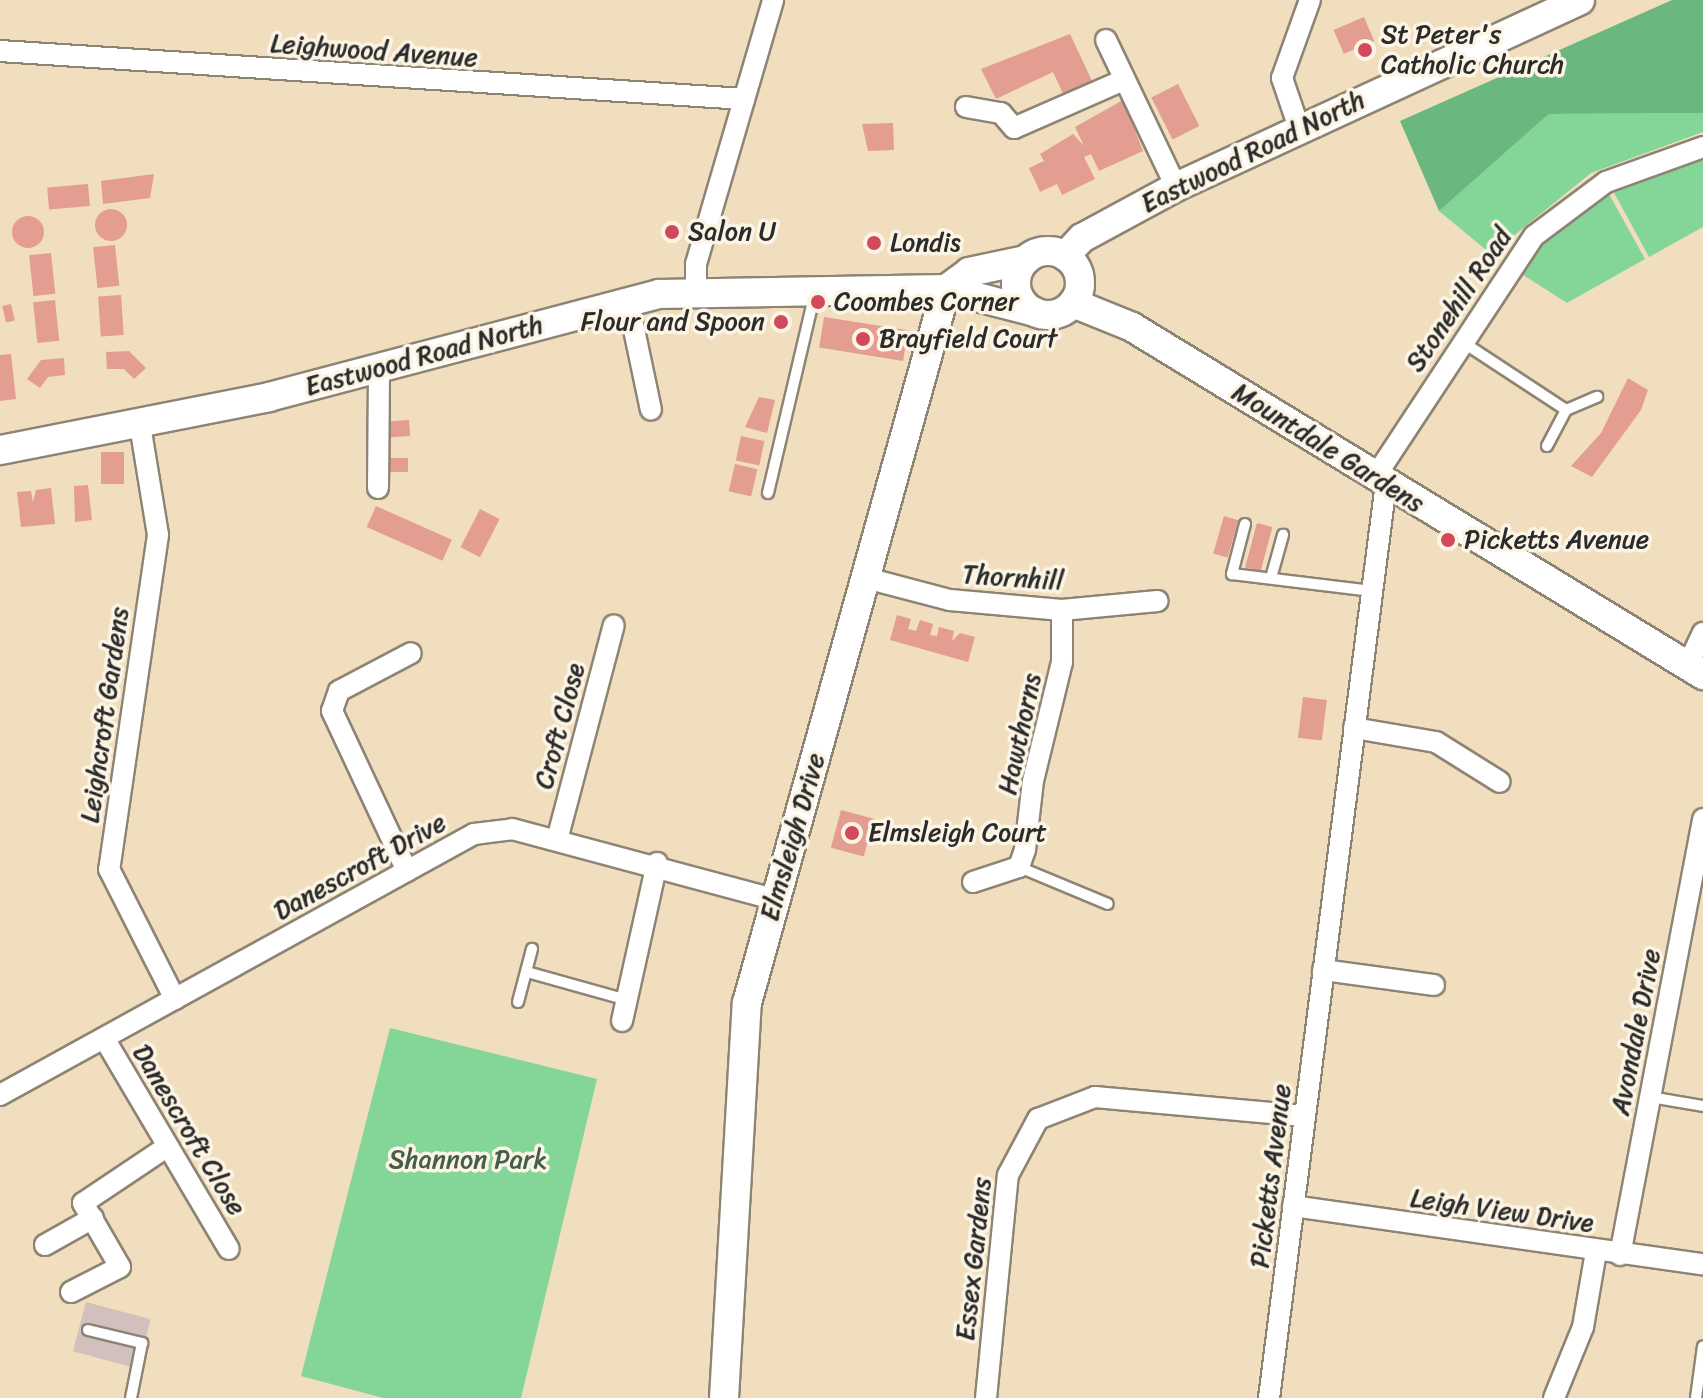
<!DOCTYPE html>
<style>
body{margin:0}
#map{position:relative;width:1703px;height:1398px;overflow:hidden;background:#f1debe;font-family:Sriracha,sans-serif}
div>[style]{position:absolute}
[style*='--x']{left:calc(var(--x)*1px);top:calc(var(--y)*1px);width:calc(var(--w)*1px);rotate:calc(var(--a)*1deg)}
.industrial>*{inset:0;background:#d1c0bd;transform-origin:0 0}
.green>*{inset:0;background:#83d698}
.forest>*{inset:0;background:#6ab780}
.building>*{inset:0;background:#e39d91;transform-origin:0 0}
.round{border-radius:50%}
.roads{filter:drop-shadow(2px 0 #8e8474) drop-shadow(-2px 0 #8e8474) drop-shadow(0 2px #8e8474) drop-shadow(0 -2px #8e8474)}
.lane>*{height:10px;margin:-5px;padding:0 5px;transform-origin:5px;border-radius:5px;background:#fff}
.street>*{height:20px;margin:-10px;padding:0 10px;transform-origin:10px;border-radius:10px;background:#fff}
.secondary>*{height:28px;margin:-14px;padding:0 14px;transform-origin:14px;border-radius:14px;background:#fff}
.secondary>.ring{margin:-14px;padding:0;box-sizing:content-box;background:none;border:28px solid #fff;border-radius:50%}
.dots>*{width:22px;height:22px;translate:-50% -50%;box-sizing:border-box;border:4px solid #fcf5e5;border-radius:50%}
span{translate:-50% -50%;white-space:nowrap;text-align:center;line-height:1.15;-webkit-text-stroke:7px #fcf5e5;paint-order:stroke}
.poi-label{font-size:26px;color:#2b2b2b}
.left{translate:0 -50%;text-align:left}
.right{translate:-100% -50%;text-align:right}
.street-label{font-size:26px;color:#2b2b2b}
.park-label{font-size:26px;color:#455e4c}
</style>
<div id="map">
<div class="industrial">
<i style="left:86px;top:1302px;width:67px;height:51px;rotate:15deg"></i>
</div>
<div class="green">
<i style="clip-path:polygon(1703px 113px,1703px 132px,1591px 173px,1491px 254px,1439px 211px,1549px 114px)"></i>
<i style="clip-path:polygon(1703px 158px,1703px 227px,1649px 257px,1613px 191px)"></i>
<i style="clip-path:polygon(1609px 194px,1645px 259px,1567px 303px,1517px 271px,1552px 234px)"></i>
<i style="clip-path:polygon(390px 1028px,597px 1079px,521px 1398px,383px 1398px,301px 1376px)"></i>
</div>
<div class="forest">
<i style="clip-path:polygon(1672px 0,1703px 0,1703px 113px,1549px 114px,1439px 211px,1400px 121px)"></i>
</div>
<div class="building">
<i style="left:1364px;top:17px;width:26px;height:33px;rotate:67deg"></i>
<i style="clip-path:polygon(1070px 34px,1093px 83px,1064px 96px,1053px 72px,996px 99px,981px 69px)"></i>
<i style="left:1178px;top:84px;width:47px;height:30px;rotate:63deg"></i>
<i style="clip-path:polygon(1123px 100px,1143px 151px,1099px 171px,1091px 154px,1084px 157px,1095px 179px,1062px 195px,1057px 184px,1040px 192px,1029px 168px,1044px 161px,1040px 154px,1073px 134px,1084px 146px,1075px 127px)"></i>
<i style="clip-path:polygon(893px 123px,894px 150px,868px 151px,862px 124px)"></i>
<i style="clip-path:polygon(154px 174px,150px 198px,103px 204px,101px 181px)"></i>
<i style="left:88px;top:184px;width:22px;height:41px;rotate:85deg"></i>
<i class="round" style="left:95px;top:209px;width:32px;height:32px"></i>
<i class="round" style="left:12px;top:216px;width:32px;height:32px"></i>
<i style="left:115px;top:245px;width:41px;height:22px;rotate:84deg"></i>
<i style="left:51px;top:253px;width:41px;height:22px;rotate:84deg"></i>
<i style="left:121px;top:295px;width:40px;height:23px;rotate:86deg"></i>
<i style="left:55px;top:300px;width:41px;height:22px;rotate:84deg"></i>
<i style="left:11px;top:304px;width:17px;height:9px;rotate:77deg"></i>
<i style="left:824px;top:317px;width:85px;height:31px;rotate:9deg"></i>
<i style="clip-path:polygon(129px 351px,146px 368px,134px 379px,124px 369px,107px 369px,106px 352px)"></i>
<i style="clip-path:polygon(11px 354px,16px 399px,0 401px,0 355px)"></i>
<i style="clip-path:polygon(64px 358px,65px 375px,48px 377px,40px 388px,27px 379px,41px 360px)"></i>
<i style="clip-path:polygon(1628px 378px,1648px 390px,1641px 410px,1592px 477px,1571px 466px,1601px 433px)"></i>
<i style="clip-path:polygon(759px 397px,775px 400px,767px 433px,745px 427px)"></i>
<i style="left:409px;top:420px;width:16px;height:22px;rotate:86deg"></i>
<i style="left:741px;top:436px;width:24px;height:25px;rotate:12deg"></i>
<i style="left:101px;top:452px;width:23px;height:32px"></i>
<i style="left:387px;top:458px;width:21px;height:14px"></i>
<i style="left:735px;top:464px;width:23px;height:28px;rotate:13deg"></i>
<i style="clip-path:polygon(88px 485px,92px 520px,75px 522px,74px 486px)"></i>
<i style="clip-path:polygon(51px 488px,55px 524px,21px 527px,17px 492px,31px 491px,33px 502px,36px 490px)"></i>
<i style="left:376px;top:506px;width:83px;height:23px;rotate:24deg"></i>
<i style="left:480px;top:509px;width:22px;height:43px;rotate:27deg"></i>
<i style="left:1224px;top:516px;width:15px;height:39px;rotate:16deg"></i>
<i style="left:1257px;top:523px;width:16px;height:46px;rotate:15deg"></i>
<i style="clip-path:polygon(897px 615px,911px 619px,908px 629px,916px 631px,920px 620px,933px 624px,930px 635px,937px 636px,939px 627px,954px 631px,952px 641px,960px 633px,975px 637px,968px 662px,890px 640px)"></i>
<i style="left:1303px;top:697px;width:24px;height:41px;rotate:7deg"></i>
<i style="left:841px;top:810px;width:34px;height:39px;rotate:15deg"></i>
</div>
<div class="roads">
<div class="lane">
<i style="--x:1461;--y:341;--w:126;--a:33.3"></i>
<i style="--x:1547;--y:446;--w:41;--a:-62.2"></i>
<i style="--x:1566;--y:410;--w:34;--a:-23"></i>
<i style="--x:768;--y:493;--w:205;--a:-76.8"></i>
<i style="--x:1245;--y:524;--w:52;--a:104.6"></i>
<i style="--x:1232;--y:574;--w:141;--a:6.9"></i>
<i style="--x:1271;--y:578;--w:45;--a:-74.4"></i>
<i style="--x:1019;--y:867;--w:96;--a:22.6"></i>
<i style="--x:527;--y:972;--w:104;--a:15.6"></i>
<i style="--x:518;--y:1002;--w:55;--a:-75.2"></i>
<i style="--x:1650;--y:1097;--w:54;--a:9.6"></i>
<i style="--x:88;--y:1330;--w:56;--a:13.5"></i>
<i style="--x:142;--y:1343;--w:56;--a:101.3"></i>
<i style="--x:1696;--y:1398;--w:52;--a:-82.3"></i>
</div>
<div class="street">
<i style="--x:1106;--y:40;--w:163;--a:64.5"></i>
<i style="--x:0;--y:51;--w:746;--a:3.69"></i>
<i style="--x:966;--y:107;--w:36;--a:10"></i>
<i style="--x:1001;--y:113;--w:20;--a:49"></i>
<i style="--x:1014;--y:128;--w:120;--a:-23.6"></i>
<i style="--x:1299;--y:128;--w:53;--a:-108.8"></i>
<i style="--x:1282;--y:78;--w:83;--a:-70.3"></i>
<i style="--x:696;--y:289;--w:25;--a:-90"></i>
<i style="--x:696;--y:264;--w:275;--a:-73.7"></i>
<i style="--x:628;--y:301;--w:111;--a:78.1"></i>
<i style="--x:140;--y:425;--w:111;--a:80.7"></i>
<i style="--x:158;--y:535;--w:338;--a:98.3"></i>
<i style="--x:109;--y:869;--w:146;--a:63.1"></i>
<i style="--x:1375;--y:477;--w:289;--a:-56.6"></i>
<i style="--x:1534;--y:236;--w:90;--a:-36.9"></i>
<i style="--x:1606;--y:182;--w:103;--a:-19.8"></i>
<i style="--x:378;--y:488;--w:119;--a:-89.5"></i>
<i style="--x:866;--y:578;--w:87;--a:14.7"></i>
<i style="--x:950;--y:600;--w:112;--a:5.1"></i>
<i style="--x:1062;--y:610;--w:96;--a:-5.4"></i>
<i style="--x:1686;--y:669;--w:40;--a:-65"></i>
<i style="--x:1354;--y:728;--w:83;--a:9.7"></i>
<i style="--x:1436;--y:742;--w:75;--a:32"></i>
<i style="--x:557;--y:840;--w:222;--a:-75.2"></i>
<i style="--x:407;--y:871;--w:177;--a:-115.1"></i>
<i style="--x:332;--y:711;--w:21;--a:-71"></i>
<i style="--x:339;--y:691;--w:81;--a:-27.8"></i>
<i style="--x:973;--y:882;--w:48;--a:-18.1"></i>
<i style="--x:1019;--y:867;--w:18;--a:-71"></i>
<i style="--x:1025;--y:850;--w:69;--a:-83.4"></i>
<i style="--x:1033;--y:781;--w:122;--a:-76.3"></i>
<i style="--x:1062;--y:662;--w:52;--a:-90"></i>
<i style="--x:1323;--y:970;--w:112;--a:7.7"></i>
<i style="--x:622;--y:1021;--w:162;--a:-77.5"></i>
<i style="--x:104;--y:1038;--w:245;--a:59.4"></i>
<i style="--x:0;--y:1095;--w:541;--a:-28.84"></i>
<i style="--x:474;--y:834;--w:38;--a:-7"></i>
<i style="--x:512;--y:829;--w:271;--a:15"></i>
<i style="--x:1293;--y:1206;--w:414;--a:8.1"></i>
<i style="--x:45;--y:1245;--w:55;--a:-29.4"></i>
<i style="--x:1620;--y:1255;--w:444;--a:-79.2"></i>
<i style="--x:71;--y:1292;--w:55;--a:-27"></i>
<i style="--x:120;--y:1267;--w:74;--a:-120"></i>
<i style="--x:83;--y:1203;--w:102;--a:-33.8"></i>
<i style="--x:986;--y:1398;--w:224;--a:-84.4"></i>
<i style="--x:1008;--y:1175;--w:64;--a:-61.8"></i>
<i style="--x:1038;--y:1119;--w:61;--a:-21.1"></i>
<i style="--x:1095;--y:1097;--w:210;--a:5.2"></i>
<i style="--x:1269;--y:1398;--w:921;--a:-82.71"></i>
<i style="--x:1554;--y:1398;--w:77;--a:-67.8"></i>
<i style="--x:1583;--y:1327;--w:76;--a:-80.2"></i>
</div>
<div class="secondary">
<i class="ring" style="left:1016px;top:251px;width:36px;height:36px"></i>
<i style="--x:1065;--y:256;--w:25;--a:-47"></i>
<i style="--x:1082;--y:238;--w:107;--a:-28.5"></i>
<i style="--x:1176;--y:187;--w:445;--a:-24.8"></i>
<i style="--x:946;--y:289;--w:29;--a:-36"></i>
<i style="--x:969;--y:272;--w:58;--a:-11.9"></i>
<i style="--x:1073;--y:303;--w:64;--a:22.1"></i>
<i style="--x:1132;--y:327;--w:669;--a:31.36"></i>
<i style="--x:0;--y:450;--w:274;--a:-11.1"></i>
<i style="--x:269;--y:397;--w:403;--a:-14.8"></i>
<i style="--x:659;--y:294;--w:287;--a:-1"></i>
<i style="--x:946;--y:289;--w:92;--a:14.5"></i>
<i style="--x:724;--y:1398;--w:396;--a:-86.7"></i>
<i style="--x:747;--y:1003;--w:741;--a:-74.43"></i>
</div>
</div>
<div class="dots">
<i style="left:1365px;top:50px;background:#d1495b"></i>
<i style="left:672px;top:232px;background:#d1495b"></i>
<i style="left:874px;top:243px;background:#d1495b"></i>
<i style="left:818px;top:302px;background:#d1495b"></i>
<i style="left:781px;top:322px;background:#d1495b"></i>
<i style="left:863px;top:339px;background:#d1495b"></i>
<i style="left:1448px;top:540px;background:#d1495b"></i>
<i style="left:852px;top:833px;background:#d1495b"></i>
</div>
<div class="poi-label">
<span class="left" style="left:1381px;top:50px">St Peter's<br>Catholic Church</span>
<span class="left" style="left:688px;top:232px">Salon U</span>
<span class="left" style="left:890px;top:243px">Londis</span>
<span class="left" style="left:834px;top:302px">Coombes Corner</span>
<span class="right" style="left:765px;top:322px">Flour and Spoon</span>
<span class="left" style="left:879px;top:339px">Brayfield Court</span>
<span class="left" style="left:1464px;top:540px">Picketts Avenue</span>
<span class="left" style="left:868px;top:833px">Elmsleigh Court</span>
</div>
<div class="street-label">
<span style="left:374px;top:51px;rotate:4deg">Leighwood Avenue</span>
<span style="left:1253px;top:152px;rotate:-26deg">Eastwood Road North</span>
<span style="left:1459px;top:300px;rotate:-56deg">Stonehill Road</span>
<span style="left:424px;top:356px;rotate:-15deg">Eastwood Road North</span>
<span style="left:1328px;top:448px;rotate:32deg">Mountdale Gardens</span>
<span style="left:1013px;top:578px;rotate:4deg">Thornhill</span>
<span style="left:105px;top:715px;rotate:-82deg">Leighcroft Gardens</span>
<span style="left:560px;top:726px;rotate:-75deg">Croft Close</span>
<span style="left:1020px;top:734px;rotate:-78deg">Hawthorns</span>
<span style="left:793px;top:837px;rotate:-74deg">Elmsleigh Drive</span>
<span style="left:360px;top:867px;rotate:-29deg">Danescroft Drive</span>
<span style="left:1636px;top:1032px;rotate:-79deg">Avondale Drive</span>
<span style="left:189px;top:1130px;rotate:59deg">Danescroft Close</span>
<span style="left:1271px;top:1176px;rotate:-83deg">Picketts Avenue</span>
<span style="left:1502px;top:1211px;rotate:8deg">Leigh View Drive</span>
<span style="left:974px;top:1259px;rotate:-84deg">Essex Gardens</span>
</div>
<div class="park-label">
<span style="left:468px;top:1160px">Shannon Park</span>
</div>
</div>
